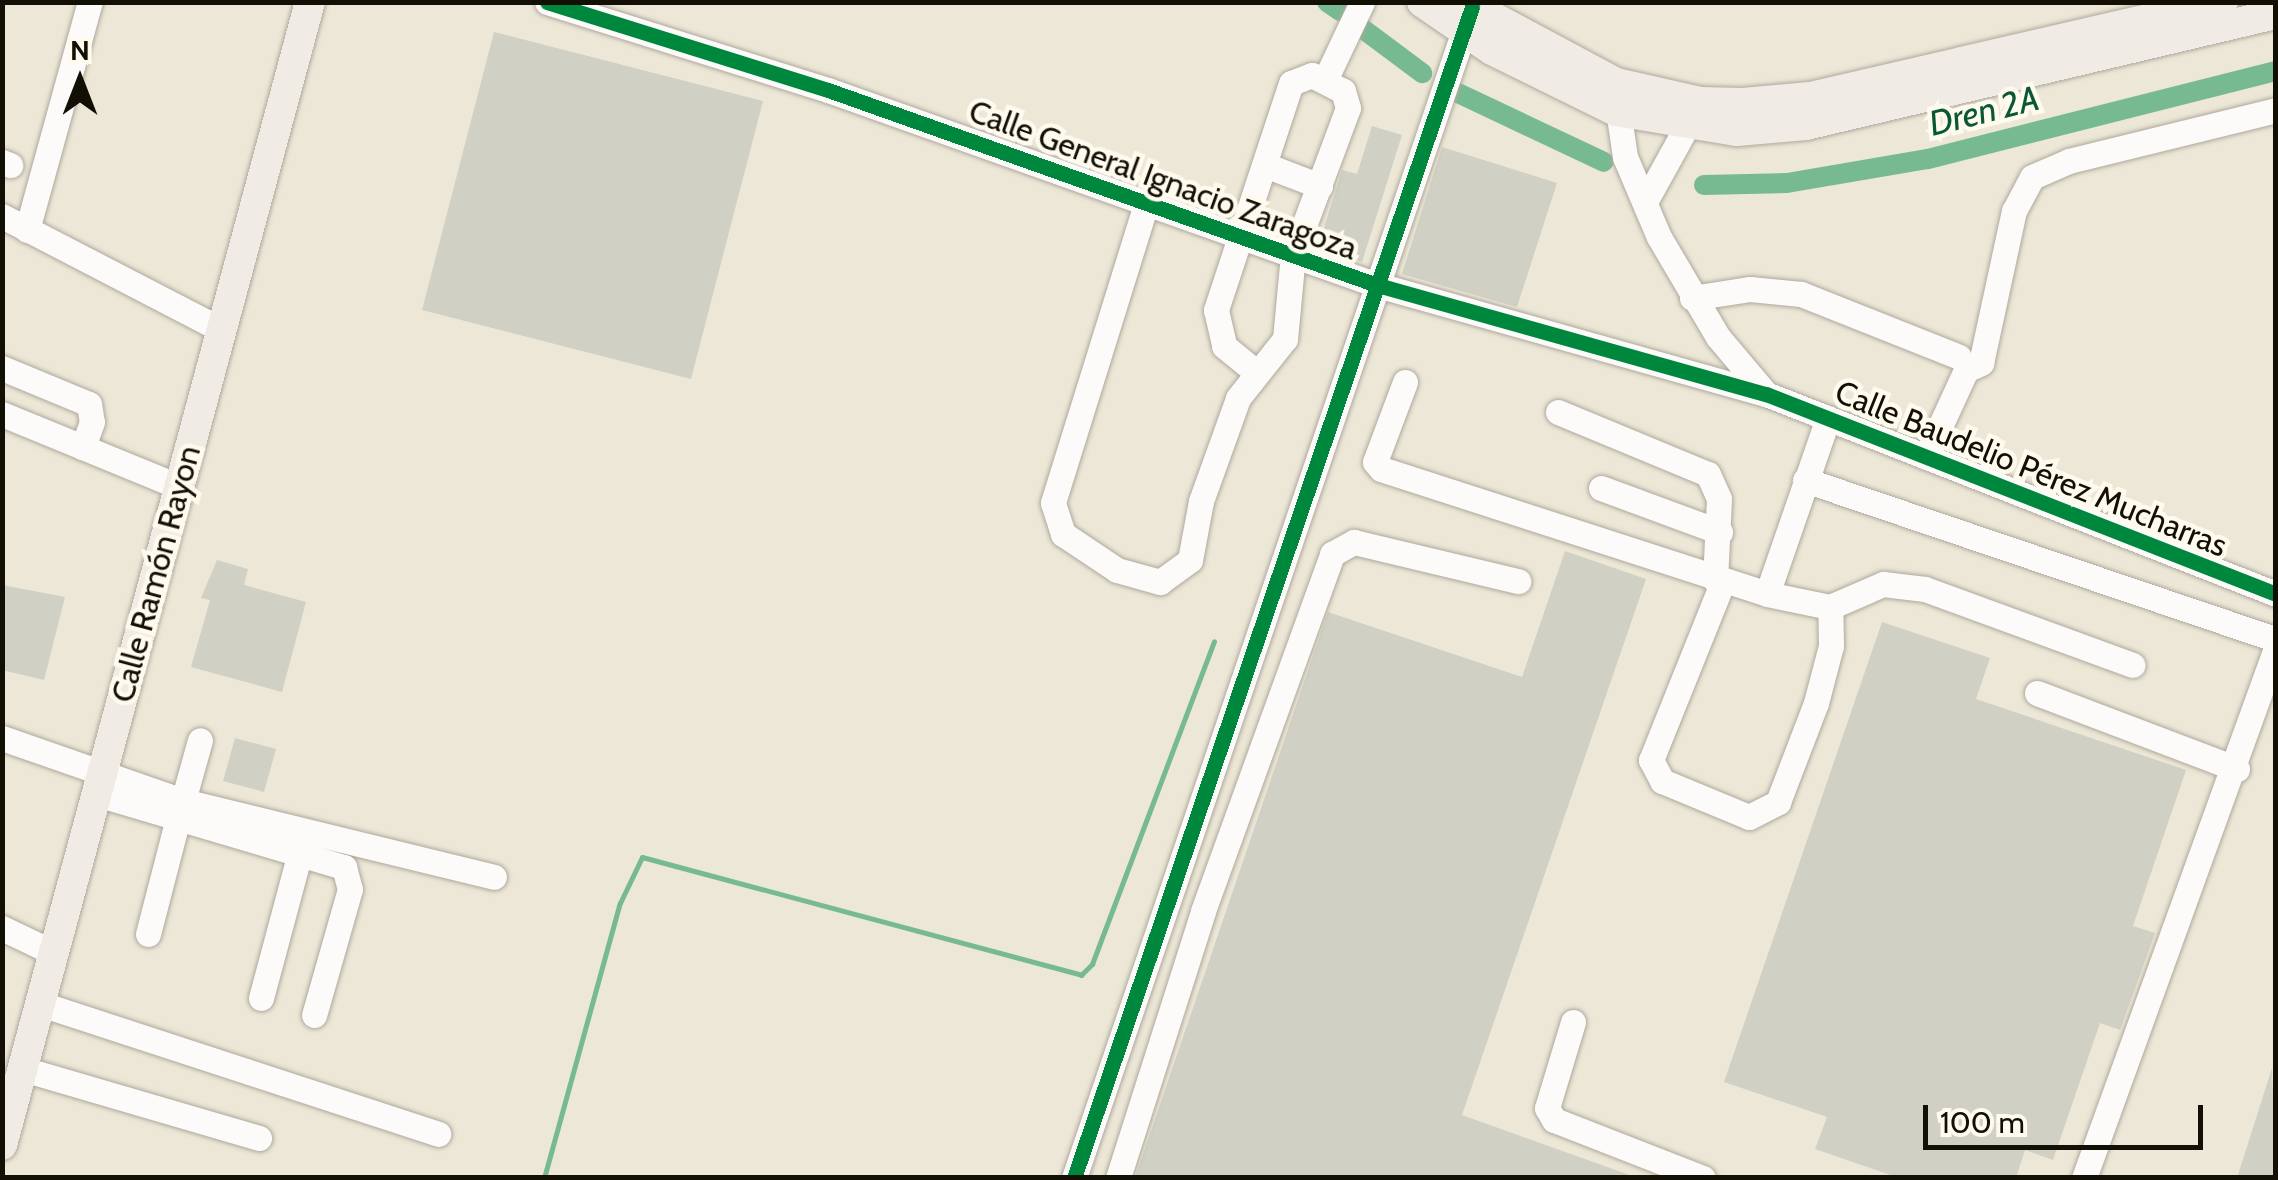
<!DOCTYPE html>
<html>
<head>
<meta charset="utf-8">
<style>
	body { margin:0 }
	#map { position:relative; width:2278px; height:1180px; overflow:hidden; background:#ede7d7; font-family:Cabin,sans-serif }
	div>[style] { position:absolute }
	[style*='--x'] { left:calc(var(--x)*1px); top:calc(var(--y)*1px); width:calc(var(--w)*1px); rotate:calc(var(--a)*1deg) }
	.stream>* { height:5px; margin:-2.5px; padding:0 2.5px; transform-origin:2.5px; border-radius:2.5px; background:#77ba92 }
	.canal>* { height:20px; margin:-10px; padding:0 10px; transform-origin:10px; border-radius:10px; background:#77ba92 }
	.building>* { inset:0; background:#d1d0c4 }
	.roads { filter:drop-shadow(0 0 2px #aea99d) drop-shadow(0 0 2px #aea99d) }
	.minor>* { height:25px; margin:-12.5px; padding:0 12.5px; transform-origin:12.5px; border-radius:12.5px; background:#fcfbf9 }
	.major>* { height:30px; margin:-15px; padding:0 15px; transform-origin:15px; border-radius:15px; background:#f1ebe5 }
	.cycleway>* { height:15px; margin:-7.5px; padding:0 7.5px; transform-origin:7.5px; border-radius:7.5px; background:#00873e }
	span { translate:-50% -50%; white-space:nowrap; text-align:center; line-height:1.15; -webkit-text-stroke:9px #fefaed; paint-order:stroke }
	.street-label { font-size:32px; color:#120f05 }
	.water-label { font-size:35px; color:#0a5736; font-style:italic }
	.frame { position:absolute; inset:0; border:5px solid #120f05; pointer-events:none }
	.north { position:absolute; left:30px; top:30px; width:100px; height:100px; -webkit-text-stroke:8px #fefaed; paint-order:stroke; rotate:0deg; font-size:28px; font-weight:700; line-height:40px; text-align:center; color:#120f05 }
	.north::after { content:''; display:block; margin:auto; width:35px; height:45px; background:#120f05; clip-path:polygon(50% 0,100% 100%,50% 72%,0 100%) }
	.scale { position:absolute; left:1923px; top:1105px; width:280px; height:45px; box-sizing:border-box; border:5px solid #120f05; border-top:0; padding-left:12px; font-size:30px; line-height:35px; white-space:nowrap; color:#120f05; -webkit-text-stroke:8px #fefaed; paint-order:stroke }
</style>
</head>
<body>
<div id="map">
	<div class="stream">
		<i style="--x:544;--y:1178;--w:285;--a:-74.6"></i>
		<i style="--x:620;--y:903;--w:51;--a:-64.4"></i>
		<i style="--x:642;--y:857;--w:455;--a:15"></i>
		<i style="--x:1081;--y:975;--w:16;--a:-45"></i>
		<i style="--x:1092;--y:964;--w:345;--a:-69.3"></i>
	</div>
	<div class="canal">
		<i style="--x:1327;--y:2;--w:16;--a:35"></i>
		<i style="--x:1359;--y:26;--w:79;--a:36.7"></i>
		<i style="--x:1458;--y:93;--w:161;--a:25.3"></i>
		<i style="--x:1704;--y:185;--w:83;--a:-1.4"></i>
		<i style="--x:1787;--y:183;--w:143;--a:-9.7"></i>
		<i style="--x:1928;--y:159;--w:359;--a:-14.2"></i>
	</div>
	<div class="building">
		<i style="clip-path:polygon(494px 32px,763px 101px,691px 379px,422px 310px)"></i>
		<i style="clip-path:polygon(1372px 126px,1402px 135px,1362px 262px,1318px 247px,1342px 170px,1357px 174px)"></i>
		<i style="clip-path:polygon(1442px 147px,1557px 183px,1517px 307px,1402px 274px)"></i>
		<i style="clip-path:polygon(1565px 551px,1646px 579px,1462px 1115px,1638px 1178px,1135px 1178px,1328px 612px,1522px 677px)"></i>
		<i style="clip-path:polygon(217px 560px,248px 569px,244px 585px,306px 602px,282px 692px,191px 667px,210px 600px,201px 598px)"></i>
		<i style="clip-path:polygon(2px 585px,65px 597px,44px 680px,2px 670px)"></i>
		<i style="clip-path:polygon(1882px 622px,1990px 658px,1976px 699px,2186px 770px,2133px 926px,2155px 933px,2120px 1030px,2100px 1023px,2053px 1160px,2025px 1150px,2016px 1178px,1899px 1178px,1815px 1149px,1827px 1117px,1724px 1082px)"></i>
		<i style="clip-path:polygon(235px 738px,276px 749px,264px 792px,223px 781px)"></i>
		<i style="clip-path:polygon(2272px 1068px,2276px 1178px,2237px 1178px)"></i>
	</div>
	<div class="roads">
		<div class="minor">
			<i style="--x:547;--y:2;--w:294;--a:17.4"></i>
			<i style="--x:828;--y:90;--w:579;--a:19.56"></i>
			<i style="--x:1374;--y:284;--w:407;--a:15.7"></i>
			<i style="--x:1766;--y:394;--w:548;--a:21.41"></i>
			<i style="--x:1325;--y:80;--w:86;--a:-64.6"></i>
			<i style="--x:1616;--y:96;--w:62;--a:81.6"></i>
			<i style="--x:1625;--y:157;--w:87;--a:67"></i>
			<i style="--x:1659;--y:237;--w:116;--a:59.5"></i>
			<i style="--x:1718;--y:337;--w:75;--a:49.9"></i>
			<i style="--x:2;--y:162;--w:9;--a:21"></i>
			<i style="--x:1265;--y:165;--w:59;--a:20.9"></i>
			<i style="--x:1645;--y:202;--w:110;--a:-61.1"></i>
			<i style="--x:1146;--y:204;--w:313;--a:107.3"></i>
			<i style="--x:1053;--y:503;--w:33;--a:72"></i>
			<i style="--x:1063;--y:534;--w:65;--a:33.7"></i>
			<i style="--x:1117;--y:570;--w:45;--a:15.6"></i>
			<i style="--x:1160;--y:582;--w:37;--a:-36"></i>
			<i style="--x:1190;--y:560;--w:60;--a:-79.4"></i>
			<i style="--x:1201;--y:501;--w:109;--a:-70.2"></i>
			<i style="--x:1238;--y:398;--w:75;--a:-51.5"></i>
			<i style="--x:1285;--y:339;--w:84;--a:-84.6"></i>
			<i style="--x:1293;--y:255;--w:157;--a:-69.5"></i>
			<i style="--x:1348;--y:108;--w:18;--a:-106"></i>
			<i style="--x:1343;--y:91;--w:35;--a:-153"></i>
			<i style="--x:1312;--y:75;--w:22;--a:159"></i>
			<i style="--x:1291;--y:83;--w:239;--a:108.3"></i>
			<i style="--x:1216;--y:310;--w:37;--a:77"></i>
			<i style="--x:1224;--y:346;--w:38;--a:39"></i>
			<i style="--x:2;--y:216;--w:248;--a:27.4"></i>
			<i style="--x:27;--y:230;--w:237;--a:-74.6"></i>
			<i style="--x:1692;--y:298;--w:59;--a:-8.8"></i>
			<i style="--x:1750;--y:289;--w:51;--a:5.6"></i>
			<i style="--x:1801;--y:294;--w:170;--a:21.7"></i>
			<i style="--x:2;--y:368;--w:94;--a:22.5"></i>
			<i style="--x:89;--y:404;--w:18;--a:81"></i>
			<i style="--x:92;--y:422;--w:27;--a:110"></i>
			<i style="--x:1405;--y:382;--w:85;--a:110.6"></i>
			<i style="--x:1375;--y:462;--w:9;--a:49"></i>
			<i style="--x:1381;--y:469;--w:406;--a:17.9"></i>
			<i style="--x:1558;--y:412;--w:162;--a:22.5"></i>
			<i style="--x:1708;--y:474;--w:27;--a:66"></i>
			<i style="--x:1719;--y:499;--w:81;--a:92.8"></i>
			<i style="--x:2;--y:414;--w:192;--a:22.3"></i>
			<i style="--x:1828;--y:418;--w:186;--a:109.1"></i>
			<i style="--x:1767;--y:594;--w:64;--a:11.7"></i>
			<i style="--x:1830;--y:607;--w:58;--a:-23.5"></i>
			<i style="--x:1883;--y:584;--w:42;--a:6.8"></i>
			<i style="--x:1925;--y:589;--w:221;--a:20.1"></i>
			<i style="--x:1926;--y:457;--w:96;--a:-65.3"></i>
			<i style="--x:1966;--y:370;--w:17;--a:-25"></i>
			<i style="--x:1981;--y:363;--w:156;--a:-77.8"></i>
			<i style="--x:2014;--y:211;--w:38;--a:-62"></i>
			<i style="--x:2032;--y:177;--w:40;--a:-23.4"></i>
			<i style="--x:2069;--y:161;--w:213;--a:-13.8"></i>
			<i style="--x:1805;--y:480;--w:497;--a:18.7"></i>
			<i style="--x:1601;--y:488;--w:127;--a:20.3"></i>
			<i style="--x:1723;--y:581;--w:193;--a:111.9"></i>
			<i style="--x:1651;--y:760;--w:24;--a:62"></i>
			<i style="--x:1662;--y:781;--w:94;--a:22.5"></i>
			<i style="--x:1749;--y:817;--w:33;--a:-27"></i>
			<i style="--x:1778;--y:802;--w:106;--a:-69"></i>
			<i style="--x:1816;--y:703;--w:59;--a:-75.3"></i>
			<i style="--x:1831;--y:646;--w:39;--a:-91"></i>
			<i style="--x:2037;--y:693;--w:214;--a:20.8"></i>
			<i style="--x:2;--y:738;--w:192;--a:19.2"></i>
			<i style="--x:183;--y:801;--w:320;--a:13.7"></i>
			<i style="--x:97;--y:794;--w:258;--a:16.5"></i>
			<i style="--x:344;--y:867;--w:23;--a:75"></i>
			<i style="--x:350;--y:889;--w:131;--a:105.9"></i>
			<i style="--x:183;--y:801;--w:63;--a:-74.4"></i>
			<i style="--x:2;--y:928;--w:58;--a:25.7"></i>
			<i style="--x:148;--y:934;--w:120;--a:-75.5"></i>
			<i style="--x:261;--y:998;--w:151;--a:-75"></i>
			<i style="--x:41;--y:1004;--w:418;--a:18.1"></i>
			<i style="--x:1573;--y:1022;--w:90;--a:106.8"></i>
			<i style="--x:1547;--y:1108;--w:14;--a:60"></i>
			<i style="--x:1554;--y:1120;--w:160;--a:21.3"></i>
			<i style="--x:23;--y:1069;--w:246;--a:16.3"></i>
			<i style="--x:1074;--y:1178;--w:1230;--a:-71.23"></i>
			<i style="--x:1118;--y:1178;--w:280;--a:-72.3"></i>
			<i style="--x:1203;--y:911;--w:380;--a:-70.1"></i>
			<i style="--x:1332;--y:554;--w:25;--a:-29"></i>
			<i style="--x:1354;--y:542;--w:169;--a:13.4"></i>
			<i style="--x:2084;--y:1178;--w:564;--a:-70.09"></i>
		</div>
		<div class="major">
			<i style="--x:1422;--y:2;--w:85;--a:34.4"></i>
			<i style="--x:1492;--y:50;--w:138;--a:26.2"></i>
			<i style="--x:1616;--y:111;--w:123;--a:9.4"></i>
			<i style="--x:1737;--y:131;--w:69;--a:-5"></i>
			<i style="--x:1806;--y:125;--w:483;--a:-13.3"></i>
			<i style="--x:1465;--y:2;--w:171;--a:28.2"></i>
			<i style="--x:1616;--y:83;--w:86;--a:12.7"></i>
			<i style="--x:1700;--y:102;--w:43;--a:1.3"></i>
			<i style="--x:1743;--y:103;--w:67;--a:-5.1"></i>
			<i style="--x:1810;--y:97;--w:424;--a:-13"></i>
			<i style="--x:2;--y:1145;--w:1184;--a:-74.92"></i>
		</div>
	</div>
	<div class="cycleway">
		<i style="--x:547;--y:2;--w:294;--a:17.4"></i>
		<i style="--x:828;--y:90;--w:579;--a:19.56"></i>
		<i style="--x:1374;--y:284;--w:407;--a:15.7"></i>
		<i style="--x:1766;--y:394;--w:548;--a:21.41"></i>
		<i style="--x:1074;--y:1178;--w:1237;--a:-71.23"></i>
	</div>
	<div class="street-label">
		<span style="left:1163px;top:180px;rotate:20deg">Calle General Ignacio Zaragoza</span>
		<span style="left:2031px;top:469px;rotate:22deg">Calle Baudelio Pérez Mucharras</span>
		<span style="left:156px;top:574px;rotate:-75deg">Calle Ramón Rayon</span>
	</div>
	<div class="water-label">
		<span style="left:1984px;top:111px;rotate:-14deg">Dren 2A</span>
	</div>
	<div class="frame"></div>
	<div class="north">N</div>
	<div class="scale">100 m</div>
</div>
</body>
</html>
